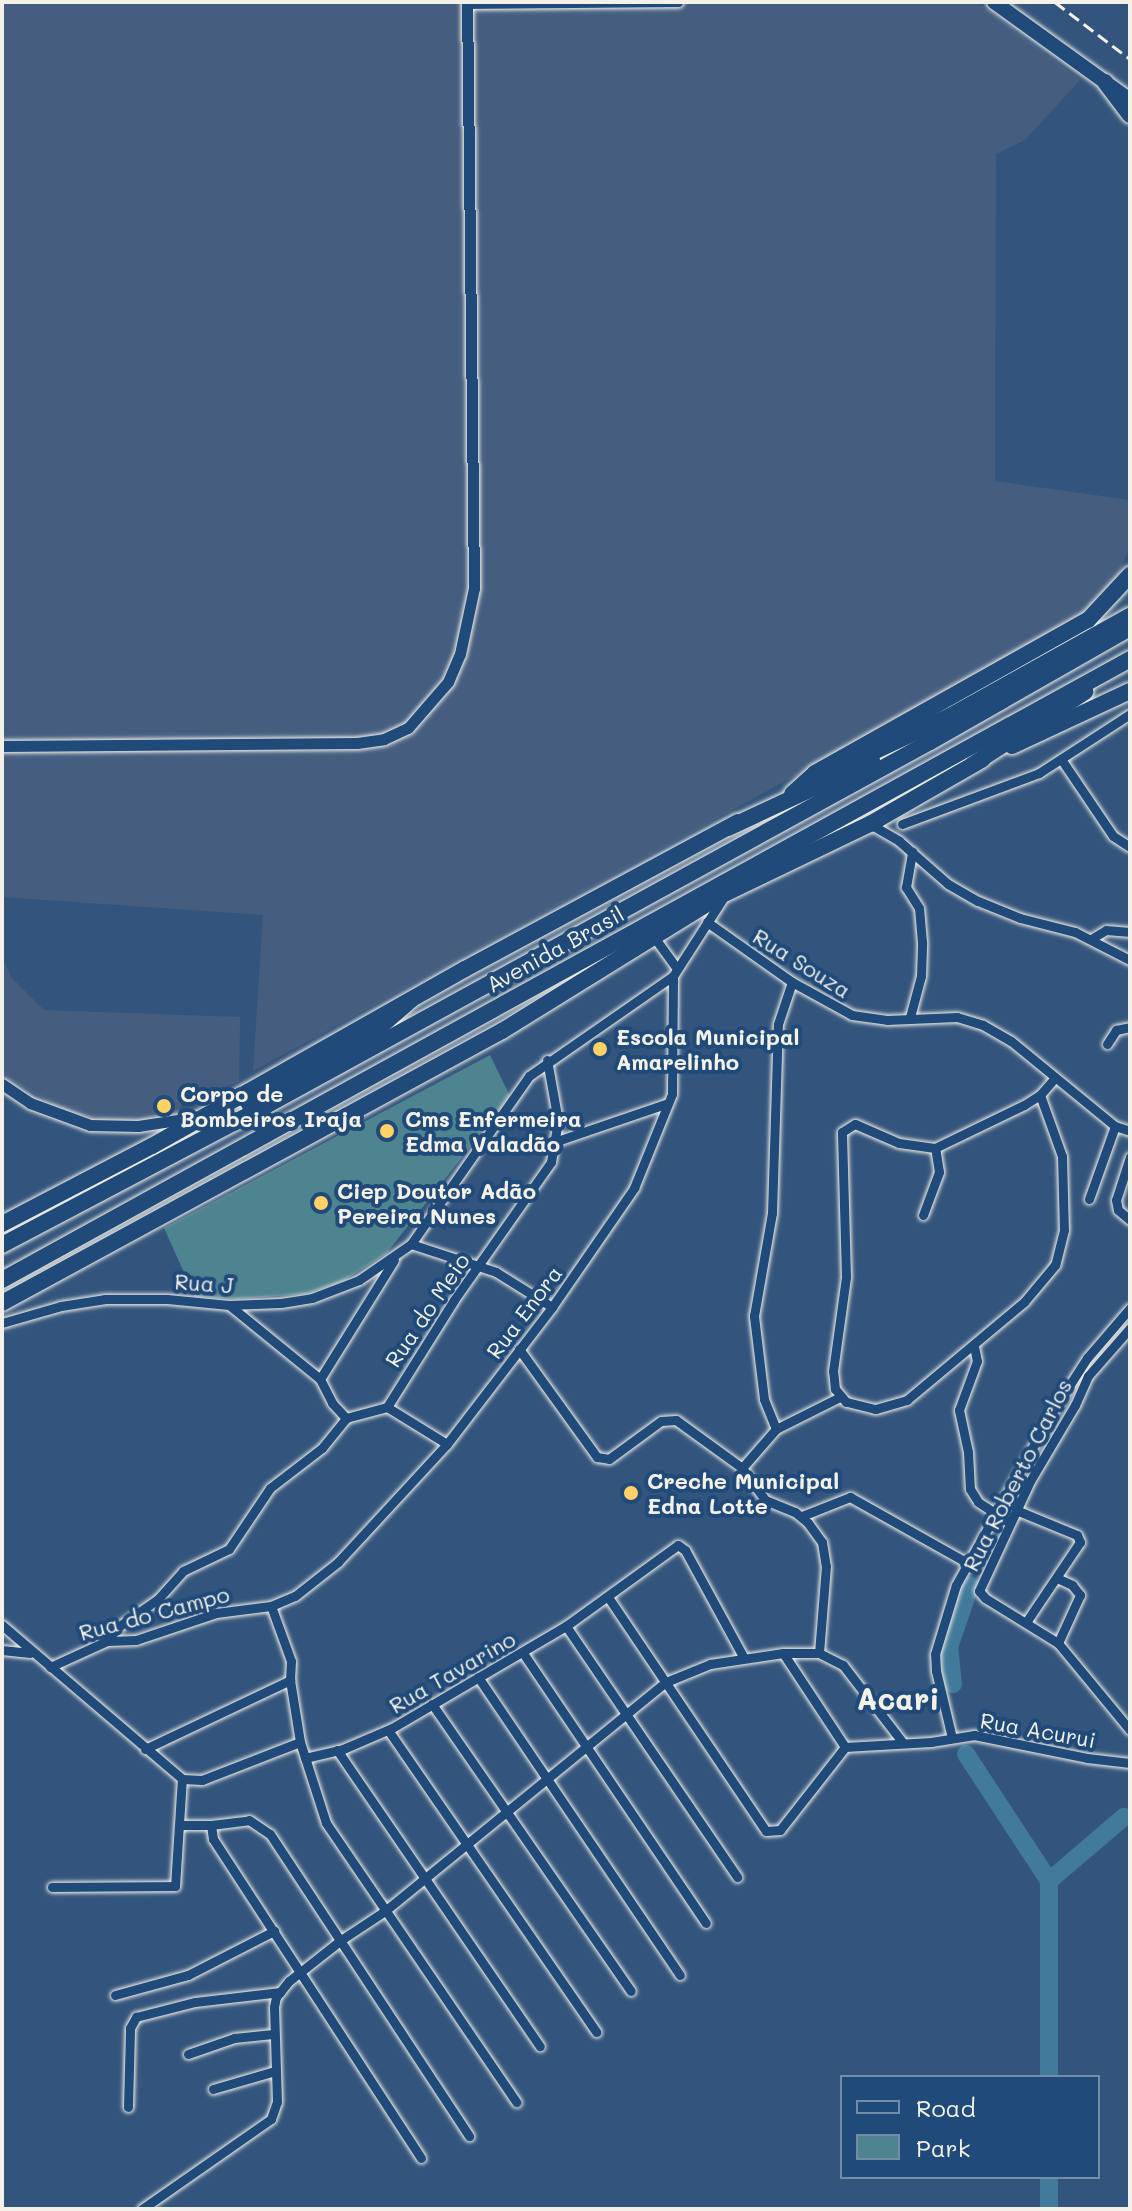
<!DOCTYPE html>
<html>
<head>
<meta charset="utf-8">
<style>
	body { margin:0 }
	#map { position:relative; width:1132px; height:2211px; overflow:hidden; background:#33547c; font-family:Mali,sans-serif }
	div>[style] { position:absolute }
	[style*='--x'] { left:calc(var(--x)*1px); top:calc(var(--y)*1px); width:calc(var(--w)*1px); rotate:calc(var(--a)*1deg) }
	.built>* { inset:0; background:#455e80 }
	.green>* { inset:0; background:#4e8390 }
	.river>* { height:18px; margin:-9px; padding:0 9px; transform-origin:9px; border-radius:9px; background:#427a9c }
	.roads { filter:drop-shadow(0 0 2px #f4f1e8) drop-shadow(0 0 2px #f4f1e8) }
	.minor>* { height:9px; margin:-4.5px; padding:0 4.5px; transform-origin:4.5px; border-radius:4.5px; background:#1f4a7a }
	.tertiary>* { height:11px; margin:-5.5px; padding:0 5.5px; transform-origin:5.5px; border-radius:5.5px; background:#1f4a7a }
	.primary>* { height:14px; margin:-7px; padding:0 7px; transform-origin:7px; border-radius:7px; background:#1f4a7a }
	.trunk>* { height:16px; margin:-8px; padding:0 8px; transform-origin:8px; border-radius:8px; background:#1f4a7a }
	.motorway>* { height:16px; margin:-8px; padding:0 8px; transform-origin:8px; border-radius:8px; background:#1f4a7a }
	.rail>* { height:3px; margin-top:-1.5px; transform-origin:0; background:repeating-linear-gradient(90deg,#f4f1e8 0 12px,transparent 0 18px) }
	.dots>* { width:22px; height:22px; translate:-50% -50%; box-sizing:border-box; border:4px solid #1f4a7a; border-radius:50% }
	span { translate:-50% -50%; white-space:nowrap; text-align:center; line-height:1.15; -webkit-text-stroke:8px #1f4a7a; paint-order:stroke }
	.street-label { font-size:22px; color:#f4f1e8 }
	.poi-label { font-size:22px; color:#f4f1e8; font-weight:700 }
	.left { translate:0 -50%; text-align:left }
	.district-label { font-size:30px; color:#f4f1e8; font-weight:700 }
	.frame { position:absolute; inset:0; border:4px solid #f4f1e8; pointer-events:none }
	.legend { position:absolute; left:840px; top:2075px; width:260px; height:104px; box-sizing:border-box; background:#1f4a7a; border:2px solid #748da6; margin:0; padding:10px 14px; list-style:none; font-size:24px; color:#f4f1e8 }
	.legend li { display:flex; align-items:center; gap:16px; height:40px }
	.legend b { width:40px; border:2px solid #748da6 }
</style>
</head>
<body>
<div id="map">
	<div class="built">
		<i style="clip-path:polygon(2px 2px,977px 2px,1080px 80px,1025px 140px,996px 154px,995px 481px,1130px 500px,1130px 547px,1112px 589px,1072px 625px,253px 1071px,263px 915px,2px 897px)"></i>
		<i style="clip-path:polygon(2px 956px,11px 977px,44px 1010px,240px 1017px,239px 1082px,182px 1102px,177px 1117px,113px 1123px,62px 1109px,2px 1075px)"></i>
	</div>
	<div class="green">
		<i style="clip-path:polygon(490px 1055px,510px 1096px,386px 1254px,343px 1281px,305px 1294px,238px 1299px,195px 1297px,164px 1228px)"></i>
	</div>
	<div class="river">
		<i style="--x:953;--y:1684;--w:37;--a:-96"></i>
		<i style="--x:949;--y:1647;--w:65;--a:-71"></i>
		<i style="--x:966;--y:1754;--w:152;--a:56.8"></i>
		<i style="--x:1049;--y:1881;--w:196;--a:90"></i>
		<i style="--x:1049;--y:1881;--w:99;--a:-40.5"></i>
		<i style="--x:1049;--y:2209;--w:32;--a:-90"></i>
	</div>
	<div class="roads">
		<div class="minor">
			<i style="--x:467;--y:4;--w:211;--a:-0.5"></i>
			<i style="--x:1061;--y:759;--w:93;--a:56"></i>
			<i style="--x:1113;--y:836;--w:20;--a:33"></i>
			<i style="--x:870;--y:824;--w:34;--a:30"></i>
			<i style="--x:899;--y:841;--w:65;--a:41.3"></i>
			<i style="--x:948;--y:884;--w:34;--a:30"></i>
			<i style="--x:978;--y:901;--w:45;--a:22"></i>
			<i style="--x:1020;--y:918;--w:57;--a:14.3"></i>
			<i style="--x:1075;--y:932;--w:62;--a:27"></i>
			<i style="--x:902;--y:824;--w:146;--a:-20.4"></i>
			<i style="--x:1039;--y:773;--w:108;--a:-33"></i>
			<i style="--x:707;--y:922;--w:104;--a:35.2"></i>
			<i style="--x:792;--y:982;--w:68;--a:28.8"></i>
			<i style="--x:852;--y:1015;--w:35;--a:8"></i>
			<i style="--x:887;--y:1020;--w:70;--a:-2.5"></i>
			<i style="--x:957;--y:1017;--w:27;--a:17"></i>
			<i style="--x:983;--y:1025;--w:32;--a:30"></i>
			<i style="--x:1011;--y:1041;--w:134;--a:39.3"></i>
			<i style="--x:1115;--y:1126;--w:16;--a:18"></i>
			<i style="--x:654;--y:937;--w:37;--a:54"></i>
			<i style="--x:1091;--y:939;--w:17;--a:-31"></i>
			<i style="--x:1106;--y:930;--w:24;--a:5"></i>
			<i style="--x:910;--y:1017;--w:42;--a:-75"></i>
			<i style="--x:921;--y:976;--w:34;--a:-88"></i>
			<i style="--x:922;--y:942;--w:34;--a:-95"></i>
			<i style="--x:919;--y:908;--w:25;--a:-122"></i>
			<i style="--x:906;--y:887;--w:36;--a:-80"></i>
			<i style="--x:1107;--y:1044;--w:17;--a:-57"></i>
			<i style="--x:1116;--y:1030;--w:14;--a:-12"></i>
			<i style="--x:1040;--y:1095;--w:65;--a:70.2"></i>
			<i style="--x:1062;--y:1156;--w:74;--a:88.5"></i>
			<i style="--x:1064;--y:1230;--w:36;--a:104"></i>
			<i style="--x:1055;--y:1265;--w:48;--a:130"></i>
			<i style="--x:1024;--y:1302;--w:153;--a:140.1"></i>
			<i style="--x:907;--y:1400;--w:33;--a:164"></i>
			<i style="--x:875;--y:1409;--w:30;--a:-166"></i>
			<i style="--x:846;--y:1402;--w:17;--a:-130"></i>
			<i style="--x:835;--y:1389;--w:18;--a:-96"></i>
			<i style="--x:833;--y:1371;--w:95;--a:-82.1"></i>
			<i style="--x:846;--y:1277;--w:145;--a:-91.6"></i>
			<i style="--x:842;--y:1132;--w:15;--a:-32"></i>
			<i style="--x:855;--y:1124;--w:48;--a:23.4"></i>
			<i style="--x:899;--y:1143;--w:36;--a:8"></i>
			<i style="--x:935;--y:1148;--w:99;--a:-25.8"></i>
			<i style="--x:1024;--y:1105;--w:19;--a:-32"></i>
			<i style="--x:1040;--y:1095;--w:23;--a:-49"></i>
			<i style="--x:557;--y:1141;--w:117;--a:-18.9"></i>
			<i style="--x:1130;--y:1157;--w:45;--a:108"></i>
			<i style="--x:1116;--y:1200;--w:10;--a:79"></i>
			<i style="--x:1118;--y:1210;--w:16;--a:40"></i>
			<i style="--x:1089;--y:1199;--w:77;--a:-70.4"></i>
			<i style="--x:923;--y:1215;--w:46;--a:-69.6"></i>
			<i style="--x:939;--y:1172;--w:24;--a:-99"></i>
			<i style="--x:411;--y:1244;--w:89;--a:18.2"></i>
			<i style="--x:496;--y:1272;--w:66;--a:32"></i>
			<i style="--x:229;--y:1305;--w:117;--a:39.1"></i>
			<i style="--x:320;--y:1379;--w:27;--a:63"></i>
			<i style="--x:332;--y:1403;--w:21;--a:47"></i>
			<i style="--x:346;--y:1418;--w:42;--a:-15"></i>
			<i style="--x:387;--y:1407;--w:70;--a:31.7"></i>
			<i style="--x:2;--y:1323;--w:61;--a:-16.1"></i>
			<i style="--x:61;--y:1306;--w:45;--a:-9"></i>
			<i style="--x:105;--y:1299;--w:62;--a:0"></i>
			<i style="--x:167;--y:1299;--w:62;--a:5.5"></i>
			<i style="--x:229;--y:1305;--w:52;--a:-2.2"></i>
			<i style="--x:281;--y:1303;--w:31;--a:-9"></i>
			<i style="--x:312;--y:1298;--w:50;--a:-21"></i>
			<i style="--x:359;--y:1280;--w:63;--a:-34.7"></i>
			<i style="--x:411;--y:1244;--w:205;--a:-54.9"></i>
			<i style="--x:529;--y:1076;--w:175;--a:-34.8"></i>
			<i style="--x:1130;--y:1328;--w:64;--a:131.2"></i>
			<i style="--x:1088;--y:1376;--w:32;--a:114"></i>
			<i style="--x:1075;--y:1405;--w:88;--a:120.6"></i>
			<i style="--x:1030;--y:1481;--w:121;--a:114.9"></i>
			<i style="--x:979;--y:1591;--w:9;--a:49"></i>
			<i style="--x:985;--y:1598;--w:86;--a:31.7"></i>
			<i style="--x:1058;--y:1643;--w:113;--a:50.4"></i>
			<i style="--x:974;--y:1346;--w:15;--a:79"></i>
			<i style="--x:977;--y:1361;--w:52;--a:110.2"></i>
			<i style="--x:959;--y:1410;--w:43;--a:77.9"></i>
			<i style="--x:968;--y:1452;--w:37;--a:87"></i>
			<i style="--x:970;--y:1489;--w:15;--a:58"></i>
			<i style="--x:978;--y:1502;--w:38;--a:33"></i>
			<i style="--x:519;--y:1349;--w:133;--a:54.2"></i>
			<i style="--x:597;--y:1457;--w:12;--a:9"></i>
			<i style="--x:609;--y:1459;--w:64;--a:-36.2"></i>
			<i style="--x:661;--y:1421;--w:15;--a:-4"></i>
			<i style="--x:676;--y:1420;--w:82;--a:36"></i>
			<i style="--x:742;--y:1468;--w:39;--a:54"></i>
			<i style="--x:765;--y:1500;--w:32;--a:22"></i>
			<i style="--x:795;--y:1512;--w:17;--a:40"></i>
			<i style="--x:808;--y:1523;--w:24;--a:54"></i>
			<i style="--x:822;--y:1542;--w:24;--a:81"></i>
			<i style="--x:826;--y:1566;--w:87;--a:94.6"></i>
			<i style="--x:320;--y:1379;--w:140;--a:-58.1"></i>
			<i style="--x:387;--y:1407;--w:126;--a:-57.9"></i>
			<i style="--x:454;--y:1300;--w:169;--a:-54.9"></i>
			<i style="--x:551;--y:1162;--w:42;--a:-80.3"></i>
			<i style="--x:558;--y:1121;--w:62;--a:-100.2"></i>
			<i style="--x:776;--y:1429;--w:32;--a:-112"></i>
			<i style="--x:764;--y:1399;--w:84;--a:-96.9"></i>
			<i style="--x:754;--y:1316;--w:105;--a:-80.1"></i>
			<i style="--x:772;--y:1213;--w:189;--a:-88.2"></i>
			<i style="--x:778;--y:1024;--w:44;--a:-71.6"></i>
			<i style="--x:742;--y:1468;--w:52;--a:-48.9"></i>
			<i style="--x:776;--y:1429;--w:72;--a:-26.6"></i>
			<i style="--x:1016;--y:1510;--w:66;--a:22.3"></i>
			<i style="--x:1077;--y:1535;--w:8;--a:67"></i>
			<i style="--x:1080;--y:1542;--w:95;--a:123.9"></i>
			<i style="--x:802;--y:1516;--w:52;--a:-21.6"></i>
			<i style="--x:850;--y:1497;--w:133;--a:29.3"></i>
			<i style="--x:1057;--y:1578;--w:17;--a:25"></i>
			<i style="--x:1072;--y:1585;--w:13;--a:51"></i>
			<i style="--x:1080;--y:1595;--w:53;--a:114.6"></i>
			<i style="--x:608;--y:1597;--w:282;--a:56"></i>
			<i style="--x:766;--y:1831;--w:14;--a:-4"></i>
			<i style="--x:780;--y:1830;--w:105;--a:-51.9"></i>
			<i style="--x:271;--y:1606;--w:59;--a:70"></i>
			<i style="--x:291;--y:1661;--w:19;--a:93"></i>
			<i style="--x:290;--y:1680;--w:63;--a:80.8"></i>
			<i style="--x:300;--y:1742;--w:85;--a:72.2"></i>
			<i style="--x:326;--y:1823;--w:338;--a:55.7"></i>
			<i style="--x:2;--y:1625;--w:237;--a:40.5"></i>
			<i style="--x:182;--y:1779;--w:20;--a:3"></i>
			<i style="--x:202;--y:1780;--w:105;--a:-21.2"></i>
			<i style="--x:566;--y:1626;--w:304;--a:55.7"></i>
			<i style="--x:107;--y:1641;--w:18;--a:-52"></i>
			<i style="--x:118;--y:1627;--w:49;--a:-35"></i>
			<i style="--x:158;--y:1599;--w:38;--a:-48"></i>
			<i style="--x:183;--y:1571;--w:51;--a:-25.6"></i>
			<i style="--x:229;--y:1549;--w:73;--a:-56.1"></i>
			<i style="--x:270;--y:1488;--w:66;--a:-37.6"></i>
			<i style="--x:322;--y:1448;--w:38;--a:-51"></i>
			<i style="--x:2;--y:1650;--w:28;--a:6"></i>
			<i style="--x:523;--y:1653;--w:326;--a:55.9"></i>
			<i style="--x:783;--y:1653;--w:113;--a:56.6"></i>
			<i style="--x:50;--y:1667;--w:63;--a:-24.5"></i>
			<i style="--x:107;--y:1641;--w:29;--a:-2"></i>
			<i style="--x:136;--y:1640;--w:84;--a:-18.6"></i>
			<i style="--x:216;--y:1613;--w:55;--a:-7.3"></i>
			<i style="--x:271;--y:1606;--w:26;--a:-23"></i>
			<i style="--x:295;--y:1596;--w:55;--a:-38.3"></i>
			<i style="--x:338;--y:1562;--w:161;--a:-47.3"></i>
			<i style="--x:447;--y:1444;--w:173;--a:-52.5"></i>
			<i style="--x:552;--y:1307;--w:145;--a:-55.4"></i>
			<i style="--x:634;--y:1188;--w:101;--a:-68"></i>
			<i style="--x:672;--y:1094;--w:118;--a:-89.5"></i>
			<i style="--x:673;--y:976;--w:93;--a:-57.3"></i>
			<i style="--x:478;--y:1677;--w:360;--a:55.9"></i>
			<i style="--x:432;--y:1704;--w:349;--a:55.3"></i>
			<i style="--x:388;--y:1730;--w:367;--a:55.4"></i>
			<i style="--x:952;--y:1738;--w:69;--a:-103.4"></i>
			<i style="--x:936;--y:1671;--w:17;--a:-93"></i>
			<i style="--x:935;--y:1654;--w:72;--a:-73.1"></i>
			<i style="--x:956;--y:1585;--w:196;--a:-60.9"></i>
			<i style="--x:1051;--y:1414;--w:67;--a:-57.3"></i>
			<i style="--x:1087;--y:1358;--w:66;--a:-49.3"></i>
			<i style="--x:845;--y:1747;--w:86;--a:-3.3"></i>
			<i style="--x:931;--y:1742;--w:44;--a:-9.2"></i>
			<i style="--x:974;--y:1735;--w:115;--a:11.5"></i>
			<i style="--x:1087;--y:1758;--w:43;--a:6.6"></i>
			<i style="--x:145;--y:1749;--w:161;--a:-25.4"></i>
			<i style="--x:337;--y:1750;--w:359;--a:55.6"></i>
			<i style="--x:305;--y:1758;--w:39;--a:-13"></i>
			<i style="--x:343;--y:1749;--w:53;--a:-23.2"></i>
			<i style="--x:392;--y:1728;--w:202;--a:-30.4"></i>
			<i style="--x:566;--y:1626;--w:138;--a:-35.9"></i>
			<i style="--x:678;--y:1545;--w:9;--a:36"></i>
			<i style="--x:685;--y:1550;--w:123;--a:61.4"></i>
			<i style="--x:180;--y:1825;--w:31;--a:0"></i>
			<i style="--x:52;--y:1887;--w:123;--a:-0.5"></i>
			<i style="--x:175;--y:1886;--w:107;--a:-86.3"></i>
			<i style="--x:115;--y:1995;--w:76;--a:-15.3"></i>
			<i style="--x:188;--y:1975;--w:97;--a:-27.1"></i>
			<i style="--x:188;--y:2054;--w:49;--a:-19.2"></i>
			<i style="--x:234;--y:2038;--w:39;--a:-6"></i>
			<i style="--x:213;--y:2089;--w:65;--a:-16.2"></i>
			<i style="--x:128;--y:2107;--w:79;--a:-88.5"></i>
			<i style="--x:130;--y:2028;--w:13;--a:-61"></i>
			<i style="--x:136;--y:2017;--w:61;--a:-14.3"></i>
			<i style="--x:195;--y:2002;--w:86;--a:-6.7"></i>
			<i style="--x:421;--y:2158;--w:381;--a:-123.1"></i>
			<i style="--x:213;--y:1839;--w:14;--a:-98"></i>
			<i style="--x:211;--y:1825;--w:38;--a:-7"></i>
			<i style="--x:249;--y:1820;--w:25;--a:34"></i>
			<i style="--x:270;--y:1834;--w:362;--a:56.6"></i>
			<i style="--x:142;--y:2209;--w:157;--a:-34.9"></i>
			<i style="--x:271;--y:2119;--w:18;--a:-71"></i>
			<i style="--x:277;--y:2102;--w:95;--a:-91.8"></i>
			<i style="--x:274;--y:2007;--w:10;--a:-79"></i>
			<i style="--x:276;--y:1997;--w:21;--a:-51"></i>
			<i style="--x:289;--y:1981;--w:66;--a:-38.3"></i>
			<i style="--x:341;--y:1940;--w:53;--a:-33.4"></i>
			<i style="--x:385;--y:1911;--w:362;--a:-39.2"></i>
			<i style="--x:666;--y:1682;--w:48;--a:-22.2"></i>
			<i style="--x:710;--y:1664;--w:74;--a:-8.6"></i>
			<i style="--x:783;--y:1653;--w:36;--a:0"></i>
			<i style="--x:819;--y:1653;--w:27;--a:27"></i>
			<i style="--x:843;--y:1665;--w:98;--a:52.4"></i>
		</div>
		<div class="tertiary">
			<i style="--x:2;--y:746;--w:355;--a:-0.5"></i>
			<i style="--x:357;--y:743;--w:27;--a:-8"></i>
			<i style="--x:384;--y:739;--w:26;--a:-25"></i>
			<i style="--x:408;--y:728;--w:61;--a:-49"></i>
			<i style="--x:448;--y:682;--w:30;--a:-67"></i>
			<i style="--x:460;--y:654;--w:67;--a:-78"></i>
			<i style="--x:474;--y:588;--w:586;--a:-90.68"></i>
			<i style="--x:2;--y:1084;--w:34;--a:34"></i>
			<i style="--x:30;--y:1103;--w:64;--a:20.1"></i>
			<i style="--x:90;--y:1125;--w:48;--a:1.2"></i>
			<i style="--x:138;--y:1126;--w:60;--a:-8.7"></i>
		</div>
		<div class="primary">
			<i style="--x:994;--y:2;--w:168;--a:35.8"></i>
		</div>
		<div class="trunk">
			<i style="--x:1105;--y:82;--w:41;--a:52.9"></i>
			<i style="--x:1012;--y:746;--w:130;--a:-25"></i>
			<i style="--x:850;--y:763;--w:110;--a:-25.2"></i>
			<i style="--x:950;--y:716;--w:206;--a:-29.1"></i>
			<i style="--x:792;--y:794;--w:31;--a:-42"></i>
			<i style="--x:815;--y:773;--w:313;--a:-29.3"></i>
			<i style="--x:1088;--y:620;--w:62;--a:-47"></i>
			<i style="--x:2;--y:1224;--w:169;--a:-27.5"></i>
			<i style="--x:152;--y:1146;--w:360;--a:-29.5"></i>
			<i style="--x:465;--y:969;--w:310;--a:-28.3"></i>
			<i style="--x:2;--y:1303;--w:569;--a:-28.55"></i>
			<i style="--x:502;--y:1031;--w:254;--a:-31.8"></i>
			<i style="--x:718;--y:897;--w:169;--a:-25.7"></i>
			<i style="--x:870;--y:824;--w:130;--a:-29.9"></i>
		</div>
		<div class="motorway">
			<i style="--x:972;--y:765;--w:135;--a:-32.9"></i>
			<i style="--x:728;--y:828;--w:159;--a:-25"></i>
			<i style="--x:249;--y:1104;--w:143;--a:-29.8"></i>
			<i style="--x:373;--y:1033;--w:50;--a:-41"></i>
			<i style="--x:2;--y:1245;--w:294;--a:-27.8"></i>
			<i style="--x:262;--y:1108;--w:762;--a:-28.72"></i>
			<i style="--x:930;--y:742;--w:230;--a:-29.7"></i>
			<i style="--x:2;--y:1280;--w:1288;--a:-28.83"></i>
		</div>
	</div>
	<div class="rail">
		<i style="--x:1055;--y:2;--w:94;--a:37.2"></i>
	</div>
	<div class="dots">
		<i style="left:600px;top:1049px;background:#ffd166"></i>
		<i style="left:164px;top:1106px;background:#ffd166"></i>
		<i style="left:387px;top:1131px;background:#ffd166"></i>
		<i style="left:321px;top:1203px;background:#ffd166"></i>
		<i style="left:631px;top:1493px;background:#ffd166"></i>
	</div>
	<div class="street-label">
		<span style="left:555px;top:949px;rotate:-29deg">Avenida Brasil</span>
		<span style="left:802px;top:963px;rotate:32deg">Rua Souza</span>
		<span style="left:204px;top:1283px;rotate:4deg">Rua J</span>
		<span style="left:427px;top:1310px;rotate:-56deg">Rua do Meio</span>
		<span style="left:524px;top:1312px;rotate:-53deg">Rua Enora</span>
		<span style="left:1017px;top:1475px;rotate:-63deg">Rua Roberto Carlos</span>
		<span style="left:154px;top:1613px;rotate:-15deg">Rua do Campo</span>
		<span style="left:452px;top:1672px;rotate:-30deg">Rua Tavarino</span>
		<span style="left:1038px;top:1730px;rotate:10deg">Rua Acurui</span>
	</div>
	<div class="poi-label">
		<span class="left" style="left:616px;top:1049px">Escola Municipal<br>Amarelinho</span>
		<span class="left" style="left:180px;top:1106px">Corpo de<br>Bombeiros Iraja</span>
		<span class="left" style="left:405px;top:1131px">Cms Enfermeira<br>Edma Valadão</span>
		<span class="left" style="left:337px;top:1203px">Ciep Doutor Adão<br>Pereira Nunes</span>
		<span class="left" style="left:647px;top:1493px">Creche Municipal<br>Edna Lotte</span>
	</div>
	<div class="district-label">
		<span style="left:898px;top:1698px">Acari</span>
	</div>
	<div class="frame"></div>
	<ul class="legend">
	<li><b style="height:10px;background:#1f4a7a"></b>Road</li>
	<li><b style="height:22px;background:#4e8390"></b>Park</li>
	</ul>
</div>
</body>
</html>
